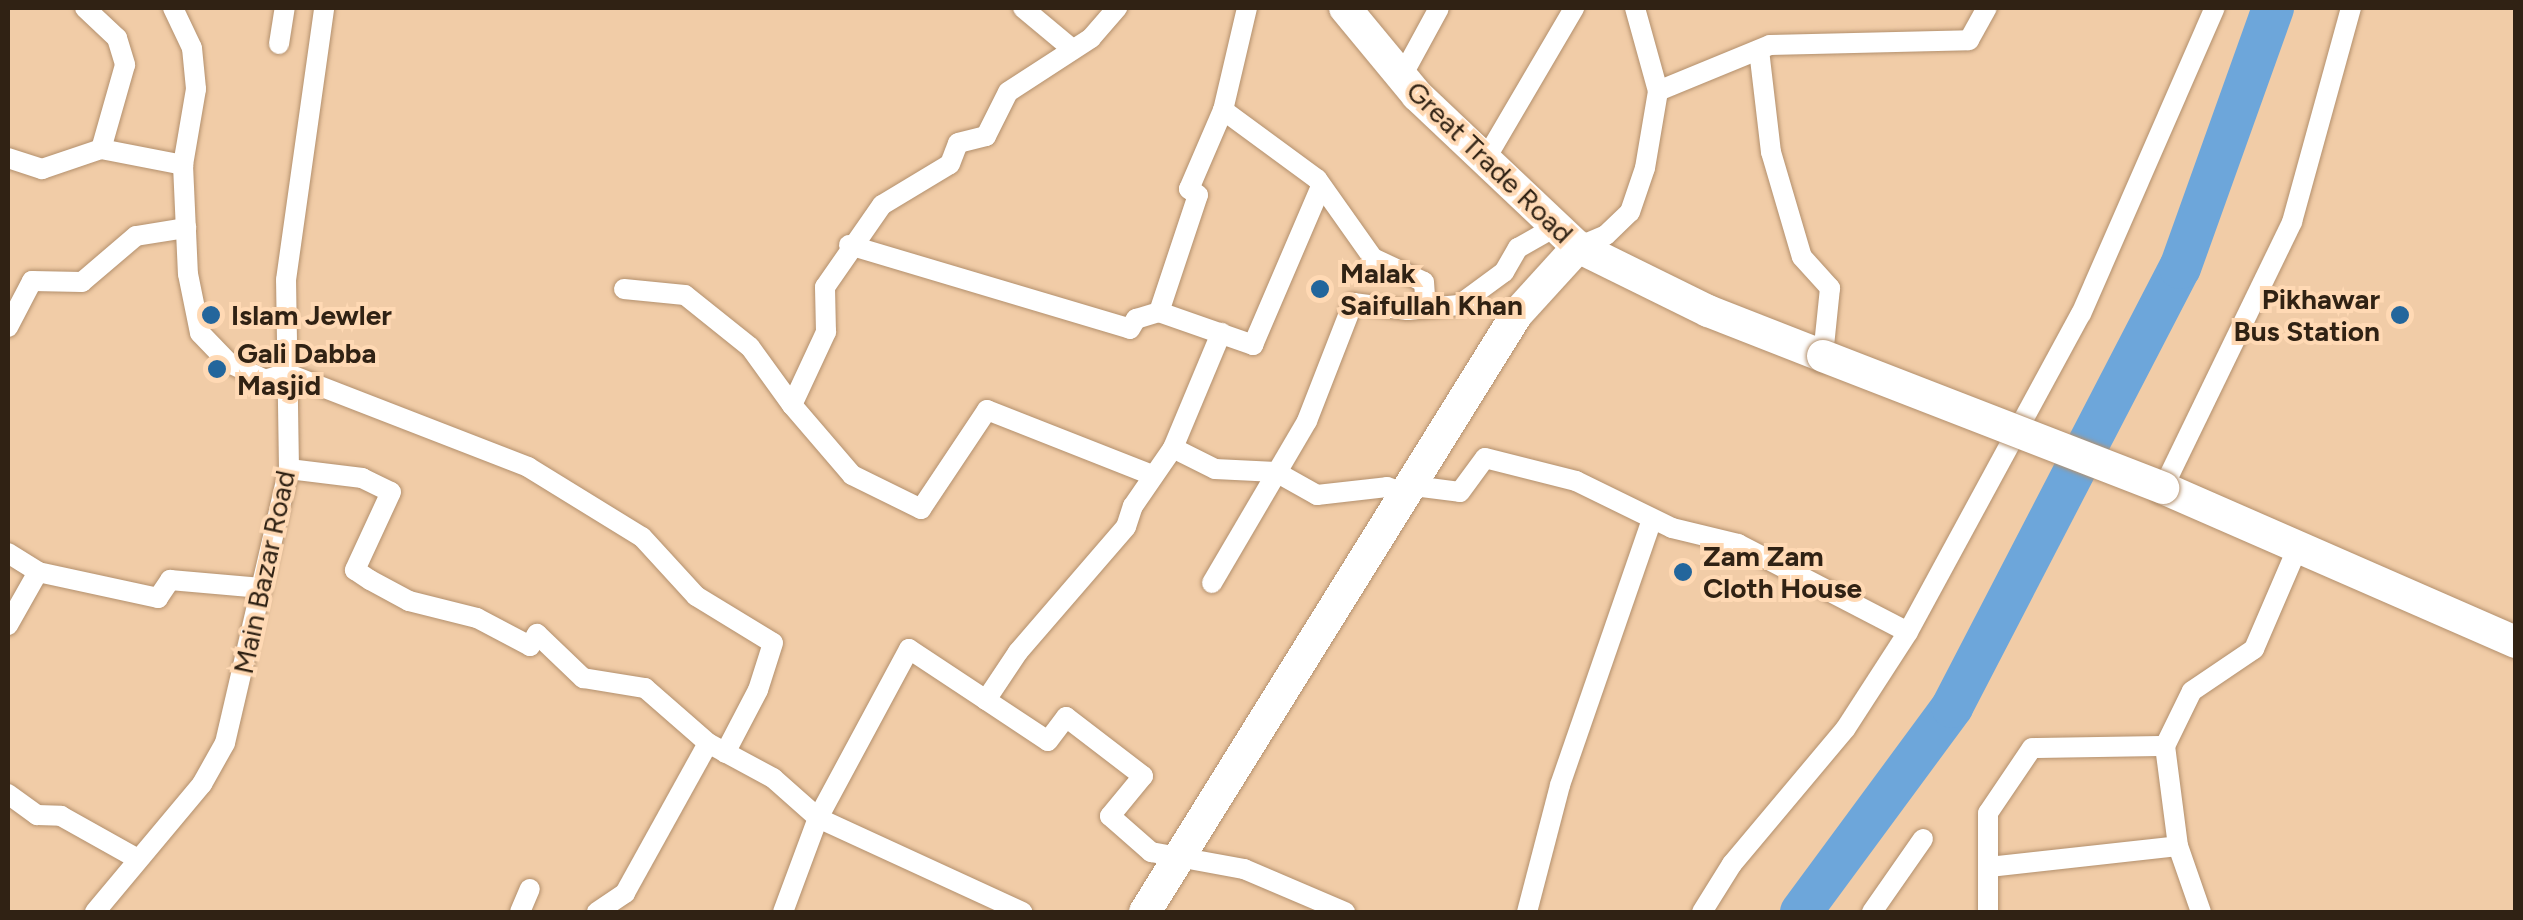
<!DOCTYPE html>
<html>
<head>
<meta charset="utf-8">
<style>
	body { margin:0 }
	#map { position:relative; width:2523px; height:920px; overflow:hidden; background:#f1cca7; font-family:Figtree,sans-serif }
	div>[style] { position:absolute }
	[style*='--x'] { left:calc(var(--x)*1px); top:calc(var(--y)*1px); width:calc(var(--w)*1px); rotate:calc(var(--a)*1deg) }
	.river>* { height:42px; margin:-21px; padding:0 21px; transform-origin:21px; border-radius:21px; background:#6da6da }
	.roads { filter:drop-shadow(0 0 2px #b3906d) drop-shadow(0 0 2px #b3906d) }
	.street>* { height:20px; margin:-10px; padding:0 10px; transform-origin:10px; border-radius:10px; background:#fff }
	.primary>* { height:32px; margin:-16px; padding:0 16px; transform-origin:16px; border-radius:16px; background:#fff }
	.bridges { filter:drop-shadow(0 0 2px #b3906d) drop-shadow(0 0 2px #b3906d) }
	.primary-bridge>* { height:32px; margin:-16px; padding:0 16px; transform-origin:16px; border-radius:16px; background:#fff }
	.dots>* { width:28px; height:28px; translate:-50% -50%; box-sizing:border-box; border:5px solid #ffd9b4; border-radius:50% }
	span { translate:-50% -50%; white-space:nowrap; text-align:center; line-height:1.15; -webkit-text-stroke:8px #ffd9b4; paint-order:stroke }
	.street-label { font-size:28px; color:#302214 }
	.poi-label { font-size:28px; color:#302214; font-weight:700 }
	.left { translate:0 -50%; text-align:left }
	.right { translate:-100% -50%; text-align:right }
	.frame { position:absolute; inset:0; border:10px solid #302214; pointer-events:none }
</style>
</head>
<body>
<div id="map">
	<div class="river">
		<i style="--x:1801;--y:912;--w:255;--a:-53.6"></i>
		<i style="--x:1952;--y:707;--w:495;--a:-62.6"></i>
		<i style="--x:2180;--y:268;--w:276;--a:-70.3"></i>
	</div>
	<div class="roads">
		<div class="street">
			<i style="--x:85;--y:8;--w:44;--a:43.2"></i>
			<i style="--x:117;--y:38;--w:28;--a:73"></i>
			<i style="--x:125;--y:65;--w:87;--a:105.9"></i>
			<i style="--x:173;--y:8;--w:44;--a:64.6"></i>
			<i style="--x:192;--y:48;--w:41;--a:84.4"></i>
			<i style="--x:196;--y:89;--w:77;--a:99.7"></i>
			<i style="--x:183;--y:165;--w:109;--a:87.4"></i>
			<i style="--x:188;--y:274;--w:60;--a:78.5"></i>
			<i style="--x:200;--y:333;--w:42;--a:46"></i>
			<i style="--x:229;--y:363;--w:40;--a:25"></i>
			<i style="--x:265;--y:380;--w:22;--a:-18"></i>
			<i style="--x:286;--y:373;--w:260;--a:21.2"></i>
			<i style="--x:528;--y:467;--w:134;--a:31.6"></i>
			<i style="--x:642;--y:537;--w:80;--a:47.5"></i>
			<i style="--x:696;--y:596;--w:90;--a:31.4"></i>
			<i style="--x:773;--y:643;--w:49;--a:107.7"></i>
			<i style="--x:758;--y:690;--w:71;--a:117.6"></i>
			<i style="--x:1023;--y:8;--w:62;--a:39.8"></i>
			<i style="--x:1247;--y:8;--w:105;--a:103.2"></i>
			<i style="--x:1223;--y:110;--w:117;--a:36.3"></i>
			<i style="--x:1317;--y:179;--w:97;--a:54.7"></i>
			<i style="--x:1373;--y:258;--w:56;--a:25.2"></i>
			<i style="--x:1424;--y:282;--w:26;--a:86"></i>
			<i style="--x:279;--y:44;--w:36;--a:-81"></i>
			<i style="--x:1759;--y:50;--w:103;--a:83.3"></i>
			<i style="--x:1771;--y:152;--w:109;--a:73.6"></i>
			<i style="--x:1802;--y:257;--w:42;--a:47.9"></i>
			<i style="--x:1830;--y:288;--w:68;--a:95.9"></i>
			<i style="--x:1402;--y:76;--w:77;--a:-61.4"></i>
			<i style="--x:1658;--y:91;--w:121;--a:-22.3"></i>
			<i style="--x:1770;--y:45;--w:199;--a:-1.4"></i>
			<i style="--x:1969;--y:40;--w:37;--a:-61"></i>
			<i style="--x:8;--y:158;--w:36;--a:18"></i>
			<i style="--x:42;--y:169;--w:62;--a:-18.7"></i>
			<i style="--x:101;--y:149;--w:84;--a:11"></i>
			<i style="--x:1485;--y:160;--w:176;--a:-59.6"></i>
			<i style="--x:849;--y:245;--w:293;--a:16.6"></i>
			<i style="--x:1130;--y:329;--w:12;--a:-59"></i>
			<i style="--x:1136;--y:319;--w:24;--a:-17"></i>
			<i style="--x:1159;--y:312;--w:100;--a:19.3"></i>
			<i style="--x:1253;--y:345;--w:173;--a:-66.8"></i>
			<i style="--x:1578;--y:247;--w:30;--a:-23"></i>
			<i style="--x:1606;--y:235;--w:33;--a:-44"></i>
			<i style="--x:1630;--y:212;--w:46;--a:-71.2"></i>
			<i style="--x:1645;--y:168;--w:78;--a:-80.4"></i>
			<i style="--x:1658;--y:91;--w:86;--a:-105.5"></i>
			<i style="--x:624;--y:289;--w:61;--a:5.6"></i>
			<i style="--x:685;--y:295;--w:83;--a:38.7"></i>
			<i style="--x:750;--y:347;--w:72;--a:54.1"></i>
			<i style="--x:792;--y:405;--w:81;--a:-65"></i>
			<i style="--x:826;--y:332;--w:45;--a:-91.3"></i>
			<i style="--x:825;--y:287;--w:100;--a:-55.2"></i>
			<i style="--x:882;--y:205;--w:79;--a:-31.1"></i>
			<i style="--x:950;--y:164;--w:22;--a:-69"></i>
			<i style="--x:958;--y:143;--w:29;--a:-14"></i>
			<i style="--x:986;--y:136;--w:49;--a:-63.4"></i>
			<i style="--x:1008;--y:92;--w:99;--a:-33"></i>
			<i style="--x:1091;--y:38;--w:40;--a:-49"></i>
			<i style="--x:1159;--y:312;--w:123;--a:-71.6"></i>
			<i style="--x:1198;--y:195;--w:11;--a:-146"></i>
			<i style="--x:1189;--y:189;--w:86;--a:-66.7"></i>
			<i style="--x:8;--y:327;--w:52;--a:-62.4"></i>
			<i style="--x:32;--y:281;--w:50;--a:1.1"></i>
			<i style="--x:82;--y:282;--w:71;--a:-40.4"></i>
			<i style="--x:136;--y:236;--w:51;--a:-9.1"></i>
			<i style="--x:792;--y:405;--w:92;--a:49.4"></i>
			<i style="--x:852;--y:475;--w:77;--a:26.2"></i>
			<i style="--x:921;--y:509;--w:119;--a:-56.3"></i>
			<i style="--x:987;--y:410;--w:177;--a:21.5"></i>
			<i style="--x:1173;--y:448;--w:125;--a:-67.3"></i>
			<i style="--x:289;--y:469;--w:74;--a:7"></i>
			<i style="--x:362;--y:478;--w:32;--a:26"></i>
			<i style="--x:391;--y:492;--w:86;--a:114.8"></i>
			<i style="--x:355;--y:570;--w:18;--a:34"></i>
			<i style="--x:370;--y:580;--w:44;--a:28.3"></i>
			<i style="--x:409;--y:601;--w:70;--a:14"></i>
			<i style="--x:477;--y:618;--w:60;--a:27.8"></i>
			<i style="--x:530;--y:646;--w:14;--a:-60"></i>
			<i style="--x:537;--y:634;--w:64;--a:43.7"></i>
			<i style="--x:583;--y:678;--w:63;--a:9.2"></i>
			<i style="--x:645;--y:688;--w:84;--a:41.1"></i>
			<i style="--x:708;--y:743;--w:74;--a:28.3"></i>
			<i style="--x:773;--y:778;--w:60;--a:41.6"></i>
			<i style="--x:818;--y:818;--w:225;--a:24.7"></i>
			<i style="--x:1406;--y:485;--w:54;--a:7.4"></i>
			<i style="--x:1460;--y:492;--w:42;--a:-53.7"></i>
			<i style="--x:1485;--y:458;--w:94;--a:14.2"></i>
			<i style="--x:1576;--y:481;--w:107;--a:26.1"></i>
			<i style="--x:1672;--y:528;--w:68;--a:13.6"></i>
			<i style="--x:1738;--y:544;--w:191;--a:27.4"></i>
			<i style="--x:2163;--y:488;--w:296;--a:-64.1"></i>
			<i style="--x:2292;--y:222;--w:222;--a:-74.6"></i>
			<i style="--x:8;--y:553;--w:36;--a:32"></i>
			<i style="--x:38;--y:572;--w:123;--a:12.2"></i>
			<i style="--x:158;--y:598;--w:22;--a:-56"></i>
			<i style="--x:170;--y:580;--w:92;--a:5"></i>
			<i style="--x:1212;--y:583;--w:188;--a:-59.6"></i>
			<i style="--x:1307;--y:421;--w:127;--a:-68.7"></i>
			<i style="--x:1353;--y:303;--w:55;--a:7.3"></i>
			<i style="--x:1408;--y:310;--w:51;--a:-5.6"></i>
			<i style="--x:1459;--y:305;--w:56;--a:-36.3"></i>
			<i style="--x:1504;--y:272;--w:28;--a:-60"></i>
			<i style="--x:1518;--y:248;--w:43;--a:-29.6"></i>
			<i style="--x:8;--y:625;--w:61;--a:-60.5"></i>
			<i style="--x:986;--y:700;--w:74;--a:33.5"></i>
			<i style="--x:1048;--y:741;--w:30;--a:-53"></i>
			<i style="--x:1066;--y:717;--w:97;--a:37.5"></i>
			<i style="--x:1143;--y:776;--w:52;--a:129.5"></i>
			<i style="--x:1110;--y:816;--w:55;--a:41.3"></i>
			<i style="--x:1151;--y:852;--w:95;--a:10.4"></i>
			<i style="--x:1244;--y:869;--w:110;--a:23.1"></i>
			<i style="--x:8;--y:794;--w:36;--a:36"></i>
			<i style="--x:37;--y:815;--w:24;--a:2"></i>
			<i style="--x:61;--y:816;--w:86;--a:29.2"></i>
			<i style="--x:1989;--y:867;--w:190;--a:-6.3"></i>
			<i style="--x:95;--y:912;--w:167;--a:-50.1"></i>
			<i style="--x:202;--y:784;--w:47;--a:-60.7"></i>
			<i style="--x:225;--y:743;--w:281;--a:-76.9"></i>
			<i style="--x:289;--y:469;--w:189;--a:-90.9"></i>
			<i style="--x:286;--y:280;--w:275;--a:-82"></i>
			<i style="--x:520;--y:912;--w:25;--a:-67"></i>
			<i style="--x:597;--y:912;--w:34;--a:-34"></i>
			<i style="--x:625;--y:893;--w:171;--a:-61"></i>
			<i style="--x:783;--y:912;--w:100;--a:-69.6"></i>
			<i style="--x:818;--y:818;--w:192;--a:-61.7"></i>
			<i style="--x:909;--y:649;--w:92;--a:33.5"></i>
			<i style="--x:986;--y:700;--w:58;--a:-56.3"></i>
			<i style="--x:1018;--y:652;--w:165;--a:-49.2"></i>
			<i style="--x:1126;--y:527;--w:22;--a:-72"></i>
			<i style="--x:1133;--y:506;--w:70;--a:-55.4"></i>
			<i style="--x:1173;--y:448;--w:47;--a:26.6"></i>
			<i style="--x:1215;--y:469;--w:61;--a:2.8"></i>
			<i style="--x:1276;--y:472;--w:47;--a:29.3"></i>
			<i style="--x:1317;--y:495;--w:70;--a:-6.5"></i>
			<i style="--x:1387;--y:487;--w:15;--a:20"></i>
			<i style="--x:1527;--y:912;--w:131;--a:-75.4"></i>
			<i style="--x:1560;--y:785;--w:281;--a:-70.9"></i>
			<i style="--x:1702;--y:912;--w:57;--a:-58"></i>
			<i style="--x:1732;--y:864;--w:177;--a:-50"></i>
			<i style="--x:1846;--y:728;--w:114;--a:-57.1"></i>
			<i style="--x:1908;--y:632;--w:362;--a:-61.5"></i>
			<i style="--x:2081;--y:314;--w:334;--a:-66.4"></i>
			<i style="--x:1872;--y:912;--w:89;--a:-55.1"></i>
			<i style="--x:1988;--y:912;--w:99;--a:-90"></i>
			<i style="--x:1988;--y:813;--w:78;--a:-55.9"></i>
			<i style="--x:2032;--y:748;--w:133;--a:-0.9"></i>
			<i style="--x:2201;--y:912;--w:70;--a:-109.2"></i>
			<i style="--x:2178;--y:846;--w:101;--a:-97.4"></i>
			<i style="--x:2165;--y:746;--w:61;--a:-63.9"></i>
			<i style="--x:2192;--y:691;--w:75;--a:-34.1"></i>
			<i style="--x:2254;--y:649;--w:111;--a:-66.7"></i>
		</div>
		<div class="primary">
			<i style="--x:1345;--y:8;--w:113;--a:50.4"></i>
			<i style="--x:1417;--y:95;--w:221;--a:43.4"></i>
			<i style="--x:1578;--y:247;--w:145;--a:26.2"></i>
			<i style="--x:1708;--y:311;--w:123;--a:21.4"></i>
			<i style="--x:2163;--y:488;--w:385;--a:23.6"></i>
			<i style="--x:1145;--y:912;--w:704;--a:-58.12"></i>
			<i style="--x:1517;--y:314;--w:91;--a:-47.7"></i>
		</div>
	</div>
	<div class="bridges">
		<div class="primary-bridge">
			<i style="--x:1823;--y:356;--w:365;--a:21.2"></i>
		</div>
	</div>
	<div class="dots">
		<i style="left:1320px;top:289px;background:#23669c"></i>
		<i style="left:211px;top:315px;background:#23669c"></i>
		<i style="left:2400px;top:315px;background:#23669c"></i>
		<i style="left:217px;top:369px;background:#23669c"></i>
		<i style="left:1683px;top:572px;background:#23669c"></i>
	</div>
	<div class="street-label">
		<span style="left:1490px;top:162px;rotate:44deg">Great Trade Road</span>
		<span style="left:264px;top:572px;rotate:-78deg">Main Bazar Road</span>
	</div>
	<div class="poi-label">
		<span class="left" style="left:1340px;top:289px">Malak<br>Saifullah Khan</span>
		<span class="right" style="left:2380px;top:315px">Pikhawar<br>Bus Station</span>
		<span class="left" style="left:231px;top:315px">Islam Jewler</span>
		<span class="left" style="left:237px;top:369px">Gali Dabba<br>Masjid</span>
		<span class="left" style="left:1703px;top:572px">Zam Zam<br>Cloth House</span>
	</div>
	<div class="frame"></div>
</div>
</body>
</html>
